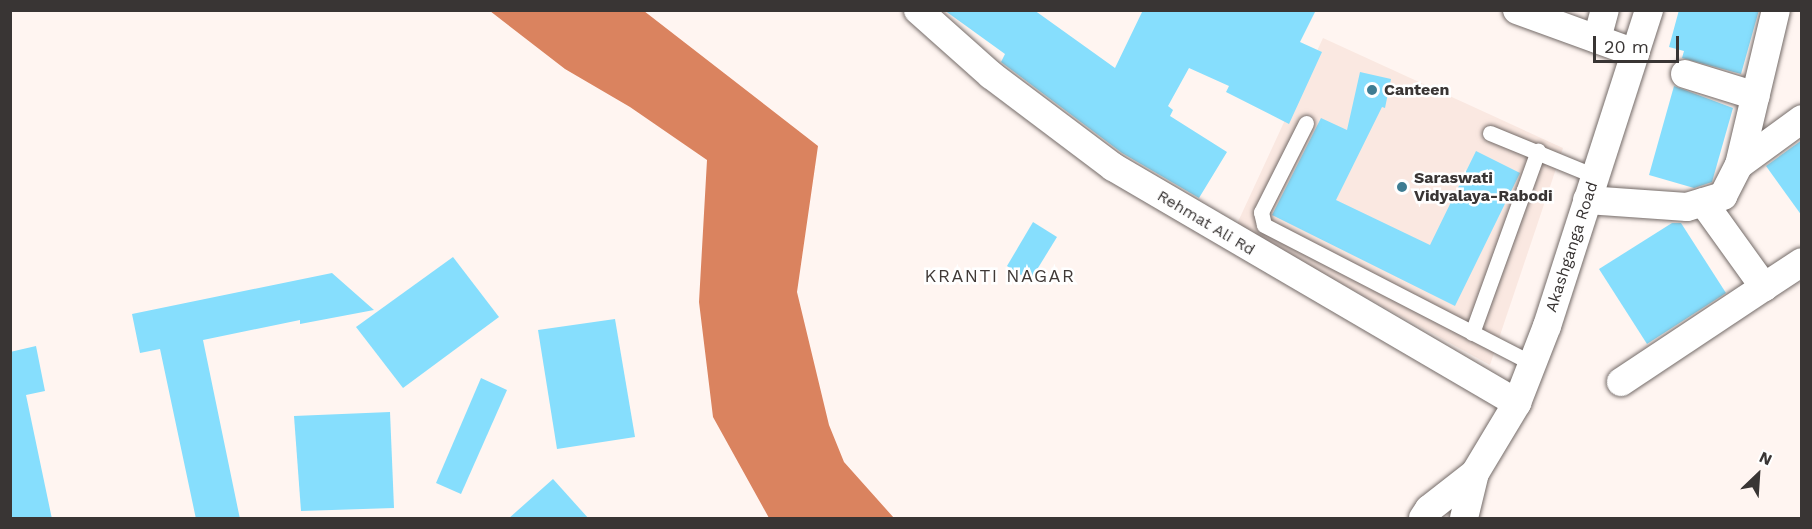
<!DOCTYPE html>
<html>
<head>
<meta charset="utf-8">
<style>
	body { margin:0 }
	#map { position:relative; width:1812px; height:529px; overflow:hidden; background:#fff5f1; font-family:"Work Sans",sans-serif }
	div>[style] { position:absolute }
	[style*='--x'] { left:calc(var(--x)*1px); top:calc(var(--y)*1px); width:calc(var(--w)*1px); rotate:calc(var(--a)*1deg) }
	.built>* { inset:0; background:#fae8e1 }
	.water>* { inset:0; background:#da835f }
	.building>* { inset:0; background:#86defd }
	.roads { filter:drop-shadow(0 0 2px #746b68) drop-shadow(0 0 2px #746b68) }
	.service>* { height:15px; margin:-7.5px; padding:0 7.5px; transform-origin:7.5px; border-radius:7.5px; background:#fff }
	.minor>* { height:28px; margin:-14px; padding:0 14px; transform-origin:14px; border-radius:14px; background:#fff }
	.dots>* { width:16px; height:16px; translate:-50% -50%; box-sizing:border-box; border:3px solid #fff; border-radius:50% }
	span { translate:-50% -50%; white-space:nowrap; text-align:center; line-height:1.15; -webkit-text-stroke:5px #fff; paint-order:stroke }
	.poi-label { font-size:16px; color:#393534; font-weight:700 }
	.left { translate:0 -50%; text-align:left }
	.street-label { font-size:16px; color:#393534 }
	.neighbourhood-label { font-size:18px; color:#403936; letter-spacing:1.5px }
	.frame { position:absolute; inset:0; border:12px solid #393534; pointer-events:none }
	.north { position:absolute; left:1728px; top:445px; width:60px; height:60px; -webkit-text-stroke:4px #fff; paint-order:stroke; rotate:25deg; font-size:16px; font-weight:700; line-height:24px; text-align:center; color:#393534 }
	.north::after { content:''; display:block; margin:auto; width:21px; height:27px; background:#393534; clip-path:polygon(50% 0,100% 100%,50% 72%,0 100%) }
	.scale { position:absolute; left:1593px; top:36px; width:86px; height:27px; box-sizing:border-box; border:3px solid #393534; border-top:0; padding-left:8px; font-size:18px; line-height:21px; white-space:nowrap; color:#393534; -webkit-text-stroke:4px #fff; paint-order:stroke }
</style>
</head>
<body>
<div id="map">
	<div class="built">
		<i style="clip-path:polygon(1323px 38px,1563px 148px,1490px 365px,1236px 226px)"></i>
	</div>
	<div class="water">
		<i style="clip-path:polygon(490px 11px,644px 11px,818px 146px,797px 292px,829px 425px,844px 462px,894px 518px,769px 518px,713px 417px,699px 302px,707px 160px,630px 107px,565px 69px)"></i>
	</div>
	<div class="building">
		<i style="clip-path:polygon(944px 10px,1034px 10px,1115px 68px,1143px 10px,1316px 10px,1300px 42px,1322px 52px,1289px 124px,1226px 92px,1229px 86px,1189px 68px,1168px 106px,1173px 110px,1170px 116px,1227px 152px,1199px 198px,1122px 153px,1001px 62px,1005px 54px)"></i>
		<i style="clip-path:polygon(1679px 10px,1759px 10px,1741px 74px,1682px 58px,1684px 51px,1669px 47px)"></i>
		<i style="clip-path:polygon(1360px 72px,1391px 79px,1385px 108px,1382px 107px,1336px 200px,1430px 245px,1476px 151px,1520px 173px,1455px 306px,1272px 215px,1321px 118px,1347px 130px)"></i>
		<i style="clip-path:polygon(1674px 86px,1733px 108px,1712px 182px,1694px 188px,1649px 175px)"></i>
		<i style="clip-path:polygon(1802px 140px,1802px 216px,1766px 166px)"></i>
		<i style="clip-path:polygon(1033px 222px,1057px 237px,1030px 281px,1007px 266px)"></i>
		<i style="clip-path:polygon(1672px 223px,1681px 223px,1726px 293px,1647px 344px,1599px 269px)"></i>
		<i style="clip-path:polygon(453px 257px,499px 317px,403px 388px,356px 327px)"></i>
		<i style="clip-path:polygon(332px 273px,374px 310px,300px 324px,300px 320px,203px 340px,240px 519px,196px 519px,160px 349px,140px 353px,132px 314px)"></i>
		<i style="clip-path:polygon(615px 319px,635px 437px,557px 449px,538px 330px)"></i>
		<i style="clip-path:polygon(36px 346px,45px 391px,26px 395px,52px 519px,10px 519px,10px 352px)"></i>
		<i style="clip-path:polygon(481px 378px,507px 390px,461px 494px,436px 483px)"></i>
		<i style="clip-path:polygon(390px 412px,394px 508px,301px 511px,294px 416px)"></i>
		<i style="clip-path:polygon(553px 479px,589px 519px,508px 519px)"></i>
	</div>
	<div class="roads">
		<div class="service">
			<i style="--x:1306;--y:123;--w:100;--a:116.8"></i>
			<i style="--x:1261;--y:212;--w:13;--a:77"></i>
			<i style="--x:1264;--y:225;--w:303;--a:27.3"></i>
			<i style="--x:1490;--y:133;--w:113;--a:22.3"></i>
			<i style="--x:1472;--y:333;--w:194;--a:-70.1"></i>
		</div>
		<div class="minor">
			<i style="--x:918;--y:10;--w:98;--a:41.7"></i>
			<i style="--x:991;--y:75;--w:153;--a:37"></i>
			<i style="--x:1113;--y:167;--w:468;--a:30.3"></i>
			<i style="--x:1517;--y:10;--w:126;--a:20"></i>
			<i style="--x:1597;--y:39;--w:30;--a:-75"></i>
			<i style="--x:1685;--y:74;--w:74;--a:17.2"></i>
			<i style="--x:1739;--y:165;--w:78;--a:-36.1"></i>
			<i style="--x:1587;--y:200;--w:100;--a:4"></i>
			<i style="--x:1687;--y:207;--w:38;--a:-17"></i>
			<i style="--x:1723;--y:196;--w:35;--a:-63"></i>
			<i style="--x:1739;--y:165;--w:159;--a:-76.6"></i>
			<i style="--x:1703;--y:202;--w:105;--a:54.3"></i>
			<i style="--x:1764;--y:287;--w:45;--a:-33.3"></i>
			<i style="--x:1621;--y:382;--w:172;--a:-33.6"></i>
			<i style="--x:1423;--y:518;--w:11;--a:-56"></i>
			<i style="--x:1429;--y:509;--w:58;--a:-38"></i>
			<i style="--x:1464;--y:518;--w:46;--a:-76.3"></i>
			<i style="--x:1475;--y:473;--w:82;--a:-59"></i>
			<i style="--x:1517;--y:403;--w:83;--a:-68.7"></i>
			<i style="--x:1547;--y:326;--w:332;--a:-72.1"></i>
		</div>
	</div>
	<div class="dots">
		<i style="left:1372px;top:90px;background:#3e7c92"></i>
		<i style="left:1402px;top:187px;background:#3e7c92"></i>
	</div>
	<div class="poi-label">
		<span class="left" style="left:1384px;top:90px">Canteen</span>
		<span class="left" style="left:1414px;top:187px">Saraswati<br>Vidyalaya-Rabodi</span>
	</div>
	<div class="street-label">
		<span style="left:1206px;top:223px;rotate:31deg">Rehmat Ali Rd</span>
		<span style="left:1572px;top:247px;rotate:-72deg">Akashganga Road</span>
	</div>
	<div class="neighbourhood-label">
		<span style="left:1000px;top:276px">KRANTI NAGAR</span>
	</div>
	<div class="frame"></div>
	<div class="north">N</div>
	<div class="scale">20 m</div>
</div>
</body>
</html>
